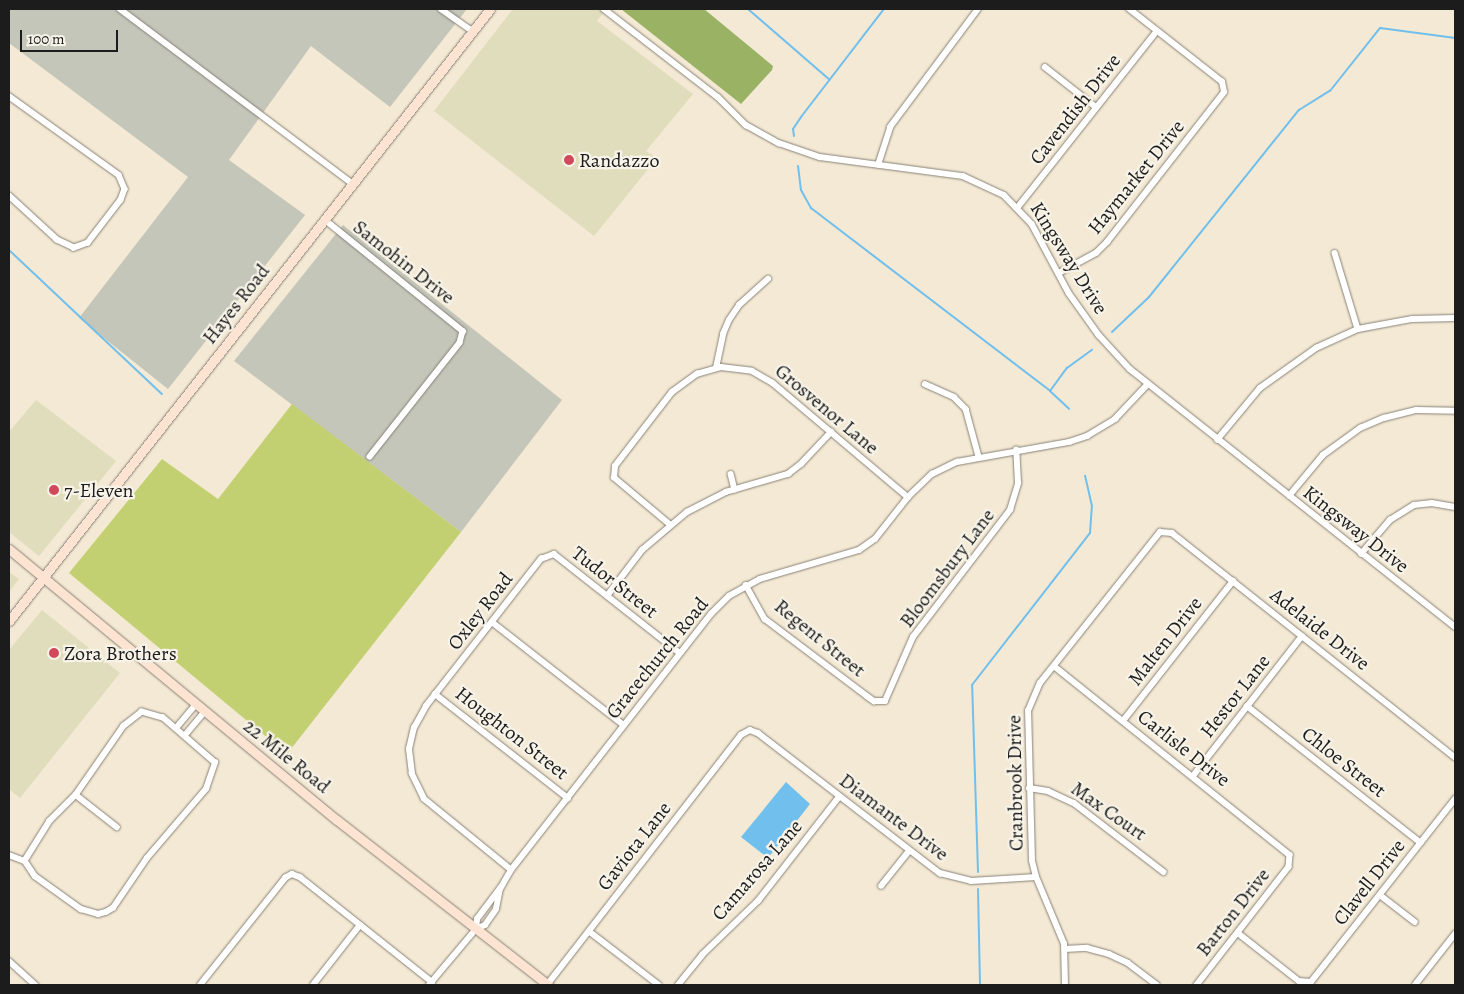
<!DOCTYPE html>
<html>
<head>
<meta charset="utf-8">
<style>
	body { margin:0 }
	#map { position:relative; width:1464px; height:994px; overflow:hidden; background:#f4e9d4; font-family:Alegreya,serif }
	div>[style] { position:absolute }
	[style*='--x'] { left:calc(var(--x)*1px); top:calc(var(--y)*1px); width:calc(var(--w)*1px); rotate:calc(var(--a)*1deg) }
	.built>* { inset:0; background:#dfddbb }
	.industrial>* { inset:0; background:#c3c6b9 }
	.green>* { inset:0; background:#c2d072 }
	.forest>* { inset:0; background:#99b264 }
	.water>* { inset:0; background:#71bfec }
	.stream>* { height:2px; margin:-1px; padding:0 1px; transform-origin:1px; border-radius:1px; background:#71bfec }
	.roads { filter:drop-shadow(0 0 1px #888278) drop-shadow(0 0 1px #888278) }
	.street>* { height:5.5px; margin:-2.75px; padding:0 2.75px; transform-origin:2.75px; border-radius:2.75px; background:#fff }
	.secondary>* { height:9px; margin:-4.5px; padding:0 4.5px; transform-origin:4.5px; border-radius:4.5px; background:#fde3d1 }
	.dots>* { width:14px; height:14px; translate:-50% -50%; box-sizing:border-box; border:2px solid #f7f3e8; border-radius:50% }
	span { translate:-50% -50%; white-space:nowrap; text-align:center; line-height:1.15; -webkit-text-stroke:4.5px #f7f3e8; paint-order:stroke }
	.street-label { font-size:20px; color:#1c1c1c }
	.poi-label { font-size:20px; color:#1c1c1c }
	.left { translate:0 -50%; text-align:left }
	.frame { position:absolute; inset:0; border:10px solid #1c1c1c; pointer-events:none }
	.scale { position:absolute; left:20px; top:30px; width:98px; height:22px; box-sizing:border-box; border:2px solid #1c1c1c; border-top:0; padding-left:6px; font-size:15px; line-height:18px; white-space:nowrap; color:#1c1c1c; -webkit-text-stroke:4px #f7f3e8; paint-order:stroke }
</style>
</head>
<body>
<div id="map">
	<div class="built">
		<i style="clip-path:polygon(513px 9px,606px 9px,597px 21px,693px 94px,646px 151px,657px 158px,594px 236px,434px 111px)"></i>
		<i style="clip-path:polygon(36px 400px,116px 461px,39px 556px,9px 532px,9px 432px)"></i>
		<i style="clip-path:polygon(9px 572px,19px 579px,9px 592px)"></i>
		<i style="clip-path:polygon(42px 610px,120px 673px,20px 798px,9px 789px,9px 650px)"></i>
	</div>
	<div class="industrial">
		<i style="clip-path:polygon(9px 9px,467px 9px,390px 107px,311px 46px,229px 160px,305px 215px,168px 389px,79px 318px,188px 177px,9px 43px)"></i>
		<i style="clip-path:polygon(343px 225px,562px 400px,461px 532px,234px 361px)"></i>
	</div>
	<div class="green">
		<i style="clip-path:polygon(292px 404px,461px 532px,287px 754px,69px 573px,162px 459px,218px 499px)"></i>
	</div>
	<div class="forest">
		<i style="clip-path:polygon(621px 9px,704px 9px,773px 66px,772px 70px,741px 104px)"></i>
	</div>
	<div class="water">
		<i style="clip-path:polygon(786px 782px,810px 804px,768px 858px,741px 837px)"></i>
	</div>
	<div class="stream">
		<i style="--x:748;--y:9;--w:108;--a:40.9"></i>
		<i style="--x:794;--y:136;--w:7;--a:-98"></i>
		<i style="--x:793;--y:129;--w:14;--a:-56"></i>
		<i style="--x:801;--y:117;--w:136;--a:-52.5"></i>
		<i style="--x:798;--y:166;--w:24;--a:83"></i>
		<i style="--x:801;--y:190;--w:21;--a:61"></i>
		<i style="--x:811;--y:208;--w:301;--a:37.4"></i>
		<i style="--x:1050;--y:391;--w:26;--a:43"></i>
		<i style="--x:9;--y:250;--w:210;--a:43.3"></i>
		<i style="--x:1112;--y:332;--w:51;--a:-43.4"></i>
		<i style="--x:1149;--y:297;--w:240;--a:-51.3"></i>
		<i style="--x:1299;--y:110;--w:36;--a:-32"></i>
		<i style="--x:1330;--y:91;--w:80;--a:-51.6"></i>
		<i style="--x:1380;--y:28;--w:76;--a:7.6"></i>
		<i style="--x:1050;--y:391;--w:29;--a:-54"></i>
		<i style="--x:1067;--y:368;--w:31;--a:-36"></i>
		<i style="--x:978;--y:872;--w:187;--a:-91.8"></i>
		<i style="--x:972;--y:685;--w:192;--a:-52.2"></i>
		<i style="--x:1090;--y:533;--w:27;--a:-86"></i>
		<i style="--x:1092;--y:506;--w:31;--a:-103"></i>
		<i style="--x:978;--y:889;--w:96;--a:88.8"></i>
	</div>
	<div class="roads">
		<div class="street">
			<i style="--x:120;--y:9;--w:290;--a:36.9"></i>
			<i style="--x:441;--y:9;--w:38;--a:35"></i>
			<i style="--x:604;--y:9;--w:144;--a:37.7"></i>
			<i style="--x:718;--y:97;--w:40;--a:45"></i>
			<i style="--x:746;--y:125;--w:38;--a:29"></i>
			<i style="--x:779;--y:143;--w:43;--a:18.9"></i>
			<i style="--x:820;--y:157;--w:144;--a:7.6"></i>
			<i style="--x:963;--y:176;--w:45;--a:24.9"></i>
			<i style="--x:1004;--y:195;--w:40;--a:46"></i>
			<i style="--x:1032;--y:224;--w:78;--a:61.8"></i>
			<i style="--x:1069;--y:293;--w:52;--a:54.5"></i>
			<i style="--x:1099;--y:335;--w:46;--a:47.6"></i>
			<i style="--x:1130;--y:369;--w:415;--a:38.4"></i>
			<i style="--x:1045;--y:67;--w:65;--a:38.1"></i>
			<i style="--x:9;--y:96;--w:135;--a:35.7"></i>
			<i style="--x:119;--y:175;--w:15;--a:67"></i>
			<i style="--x:125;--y:189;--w:12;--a:110"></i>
			<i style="--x:121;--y:200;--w:54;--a:127.5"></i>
			<i style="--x:88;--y:243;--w:15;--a:160"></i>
			<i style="--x:74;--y:248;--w:19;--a:-155"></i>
			<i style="--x:57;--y:240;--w:65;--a:-137.5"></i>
			<i style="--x:878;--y:165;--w:40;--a:-72"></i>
			<i style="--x:890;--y:127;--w:147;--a:-53.3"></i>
			<i style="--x:1018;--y:207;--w:224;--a:-51.7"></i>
			<i style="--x:324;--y:219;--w:179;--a:38.9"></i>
			<i style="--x:463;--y:331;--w:12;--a:104"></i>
			<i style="--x:460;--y:343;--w:145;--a:128.3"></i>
			<i style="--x:1335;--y:253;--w:79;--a:73.2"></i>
			<i style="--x:1059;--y:273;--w:42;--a:-28.4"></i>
			<i style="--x:1096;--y:253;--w:16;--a:-45"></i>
			<i style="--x:1107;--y:242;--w:190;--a:-52"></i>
			<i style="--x:1224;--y:92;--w:10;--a:-101"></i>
			<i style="--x:1222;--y:82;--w:118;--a:-141.9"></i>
			<i style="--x:716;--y:368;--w:35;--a:-78"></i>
			<i style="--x:723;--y:334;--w:15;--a:-67"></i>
			<i style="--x:729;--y:320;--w:18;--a:-56"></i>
			<i style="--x:739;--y:305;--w:39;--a:-42"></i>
			<i style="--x:925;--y:384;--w:32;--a:24"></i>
			<i style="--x:954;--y:397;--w:17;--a:45"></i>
			<i style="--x:966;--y:409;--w:50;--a:74.8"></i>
			<i style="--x:1217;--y:440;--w:67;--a:-50.4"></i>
			<i style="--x:1260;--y:388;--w:69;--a:-35.5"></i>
			<i style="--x:1316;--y:348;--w:46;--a:-24.3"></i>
			<i style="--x:1358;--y:329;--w:55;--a:-10.5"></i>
			<i style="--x:1412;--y:319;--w:43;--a:-1.3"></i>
			<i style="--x:731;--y:474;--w:16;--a:76"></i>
			<i style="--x:1289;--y:496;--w:53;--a:-50.3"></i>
			<i style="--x:1323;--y:455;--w:46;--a:-36.1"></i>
			<i style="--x:1360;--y:428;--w:26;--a:-23"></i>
			<i style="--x:1384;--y:418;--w:33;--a:-14"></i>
			<i style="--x:1416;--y:410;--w:39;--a:1"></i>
			<i style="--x:670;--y:525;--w:73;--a:-140"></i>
			<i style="--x:614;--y:478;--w:12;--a:-85"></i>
			<i style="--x:615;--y:466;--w:93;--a:-52.4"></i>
			<i style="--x:672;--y:392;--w:31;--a:-36"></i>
			<i style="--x:697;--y:374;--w:25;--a:-16"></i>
			<i style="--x:721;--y:367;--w:31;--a:7"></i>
			<i style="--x:752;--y:371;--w:24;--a:30"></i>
			<i style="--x:773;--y:383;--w:177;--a:40.2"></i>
			<i style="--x:1361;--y:554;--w:45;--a:-49.5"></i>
			<i style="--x:1390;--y:520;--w:28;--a:-32"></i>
			<i style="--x:1414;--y:505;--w:18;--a:-6"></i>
			<i style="--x:1432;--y:503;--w:23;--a:10"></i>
			<i style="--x:746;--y:585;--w:39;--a:61"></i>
			<i style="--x:765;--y:619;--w:128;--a:37"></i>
			<i style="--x:867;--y:696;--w:9;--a:36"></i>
			<i style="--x:874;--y:701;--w:11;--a:0"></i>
			<i style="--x:885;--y:701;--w:70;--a:-66.4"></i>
			<i style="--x:913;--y:637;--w:160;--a:-52.6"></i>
			<i style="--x:1010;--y:510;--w:28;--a:-73"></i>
			<i style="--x:1018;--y:483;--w:33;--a:-93"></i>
			<i style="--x:607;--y:596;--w:58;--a:-52.7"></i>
			<i style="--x:642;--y:550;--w:59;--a:-40.2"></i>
			<i style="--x:687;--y:512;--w:44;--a:-27.1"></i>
			<i style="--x:726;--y:492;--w:65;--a:-16.2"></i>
			<i style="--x:788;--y:474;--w:16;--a:-38"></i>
			<i style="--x:801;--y:464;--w:44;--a:-46.8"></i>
			<i style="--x:492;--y:622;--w:167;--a:38"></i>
			<i style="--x:1054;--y:666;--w:302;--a:38.7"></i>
			<i style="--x:1290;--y:855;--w:12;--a:95"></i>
			<i style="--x:1289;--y:867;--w:150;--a:127.9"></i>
			<i style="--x:435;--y:694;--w:169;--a:38"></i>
			<i style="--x:1247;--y:706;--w:221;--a:38.2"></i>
			<i style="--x:1123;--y:721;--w:178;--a:-51.8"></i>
			<i style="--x:177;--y:727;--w:30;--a:-50"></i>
			<i style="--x:186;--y:734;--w:30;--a:-50"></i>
			<i style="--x:1193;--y:776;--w:177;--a:-52.1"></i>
			<i style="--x:1029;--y:788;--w:19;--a:9"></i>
			<i style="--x:1048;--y:791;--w:29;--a:25"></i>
			<i style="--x:1074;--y:803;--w:113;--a:37.5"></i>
			<i style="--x:76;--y:795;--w:52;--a:38"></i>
			<i style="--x:9;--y:855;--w:17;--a:21"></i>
			<i style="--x:25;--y:861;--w:18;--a:56"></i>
			<i style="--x:35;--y:876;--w:57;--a:35.7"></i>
			<i style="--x:81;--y:909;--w:18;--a:16"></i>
			<i style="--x:98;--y:914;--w:8;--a:-14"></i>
			<i style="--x:106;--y:912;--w:8;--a:-30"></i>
			<i style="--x:113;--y:908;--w:60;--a:-55.8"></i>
			<i style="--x:147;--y:858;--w:91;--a:-49.5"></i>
			<i style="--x:206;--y:789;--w:28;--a:-71"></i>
			<i style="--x:215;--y:763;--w:69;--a:-139.1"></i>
			<i style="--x:163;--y:718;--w:22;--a:-164"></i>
			<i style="--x:142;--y:712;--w:23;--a:142"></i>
			<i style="--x:124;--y:726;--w:84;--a:124.8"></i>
			<i style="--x:76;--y:795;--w:37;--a:135"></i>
			<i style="--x:50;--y:821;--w:47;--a:122"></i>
			<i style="--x:511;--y:870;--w:112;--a:-140.8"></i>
			<i style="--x:424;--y:799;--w:28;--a:-116"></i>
			<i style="--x:412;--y:774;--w:25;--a:-97"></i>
			<i style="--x:409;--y:749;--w:22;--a:-77"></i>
			<i style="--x:414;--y:728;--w:25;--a:-61"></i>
			<i style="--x:426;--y:706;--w:187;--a:-52"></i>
			<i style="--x:541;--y:559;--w:14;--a:-21"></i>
			<i style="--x:554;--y:554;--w:160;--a:38.2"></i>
			<i style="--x:881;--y:886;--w:45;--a:-51.3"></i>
			<i style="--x:1380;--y:895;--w:44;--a:37.6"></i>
			<i style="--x:476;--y:929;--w:10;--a:-84"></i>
			<i style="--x:477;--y:919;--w:38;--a:-53"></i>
			<i style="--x:589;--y:931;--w:88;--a:37.6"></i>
			<i style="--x:1238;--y:933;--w:78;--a:38.2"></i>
			<i style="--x:1299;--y:981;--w:12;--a:5"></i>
			<i style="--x:1311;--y:982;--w:233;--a:-51.8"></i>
			<i style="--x:1065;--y:949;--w:22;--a:-3"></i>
			<i style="--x:1087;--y:948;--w:23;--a:15"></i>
			<i style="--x:1109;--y:954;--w:21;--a:25"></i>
			<i style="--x:1128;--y:963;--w:36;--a:37"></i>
			<i style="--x:9;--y:961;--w:36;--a:42"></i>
			<i style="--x:200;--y:985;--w:137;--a:-51.5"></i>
			<i style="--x:285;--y:878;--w:8;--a:-30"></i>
			<i style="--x:292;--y:874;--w:9;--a:21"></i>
			<i style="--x:300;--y:877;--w:169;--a:38.5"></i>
			<i style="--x:313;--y:985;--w:76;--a:-51.9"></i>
			<i style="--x:429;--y:985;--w:73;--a:-50"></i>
			<i style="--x:476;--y:929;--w:10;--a:-24"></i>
			<i style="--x:485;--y:925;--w:19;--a:-55"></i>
			<i style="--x:496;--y:909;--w:20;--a:-79"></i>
			<i style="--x:500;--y:889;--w:22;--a:-60"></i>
			<i style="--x:511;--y:870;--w:325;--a:-52"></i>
			<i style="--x:711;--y:614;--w:25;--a:-45"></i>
			<i style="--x:729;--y:596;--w:35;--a:-29"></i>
			<i style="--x:760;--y:579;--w:103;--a:-16.3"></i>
			<i style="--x:859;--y:550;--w:19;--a:-35"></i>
			<i style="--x:875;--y:539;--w:53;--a:-51.8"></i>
			<i style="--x:908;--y:497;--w:33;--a:-44"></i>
			<i style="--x:932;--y:474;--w:28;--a:-26"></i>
			<i style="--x:957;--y:462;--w:114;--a:-10.1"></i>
			<i style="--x:1069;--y:442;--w:19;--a:-18"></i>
			<i style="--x:1087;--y:436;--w:33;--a:-31"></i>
			<i style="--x:1115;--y:419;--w:48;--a:-46.7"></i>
			<i style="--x:547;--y:985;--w:316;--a:-52.2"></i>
			<i style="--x:741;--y:735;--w:10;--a:-29"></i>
			<i style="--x:750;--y:730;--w:9;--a:21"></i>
			<i style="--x:758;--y:733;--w:230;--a:37.6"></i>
			<i style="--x:940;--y:873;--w:32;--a:14"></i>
			<i style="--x:971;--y:881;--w:65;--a:-3.5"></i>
			<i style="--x:678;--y:985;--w:38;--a:-51"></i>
			<i style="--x:702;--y:955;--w:78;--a:-44"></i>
			<i style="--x:758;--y:901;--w:132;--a:-52.1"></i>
			<i style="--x:1065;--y:985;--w:41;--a:-91.4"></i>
			<i style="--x:1064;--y:944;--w:73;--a:-112.7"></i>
			<i style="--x:1036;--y:877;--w:16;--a:-104"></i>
			<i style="--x:1032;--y:861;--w:150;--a:-91.5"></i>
			<i style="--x:1028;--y:711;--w:30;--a:-67"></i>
			<i style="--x:1040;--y:683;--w:193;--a:-51.5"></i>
			<i style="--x:1160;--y:532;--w:12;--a:5"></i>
			<i style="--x:1172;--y:533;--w:361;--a:38.4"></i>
			<i style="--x:1415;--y:985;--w:65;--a:-51.9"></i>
		</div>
		<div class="secondary">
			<i style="--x:9;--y:549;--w:425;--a:39.6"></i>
			<i style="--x:337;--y:820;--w:268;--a:38"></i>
			<i style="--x:9;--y:621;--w:778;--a:-51.83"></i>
		</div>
	</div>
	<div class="dots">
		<i style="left:569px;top:160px;background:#d1495b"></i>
		<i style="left:54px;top:490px;background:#d1495b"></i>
		<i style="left:54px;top:653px;background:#d1495b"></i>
	</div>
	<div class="street-label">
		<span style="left:1075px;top:109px;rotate:-52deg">Cavendish Drive</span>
		<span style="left:1136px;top:177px;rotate:-51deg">Haymarket Drive</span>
		<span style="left:1069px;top:258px;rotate:58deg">Kingsway Drive</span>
		<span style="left:404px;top:262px;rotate:38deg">Samohin Drive</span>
		<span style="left:236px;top:304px;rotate:-52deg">Hayes Road</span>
		<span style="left:827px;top:409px;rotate:40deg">Grosvenor Lane</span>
		<span style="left:1356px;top:529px;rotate:38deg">Kingsway Drive</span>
		<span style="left:947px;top:568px;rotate:-53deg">Bloomsbury Lane</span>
		<span style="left:615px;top:582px;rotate:38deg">Tudor Street</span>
		<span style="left:480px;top:611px;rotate:-52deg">Oxley Road</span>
		<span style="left:1320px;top:629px;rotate:38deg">Adelaide Drive</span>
		<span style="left:820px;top:638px;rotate:39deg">Regent Street</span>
		<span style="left:1165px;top:641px;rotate:-52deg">Malten Drive</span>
		<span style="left:657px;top:658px;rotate:-51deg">Gracechurch Road</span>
		<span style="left:1235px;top:696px;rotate:-52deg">Hestor Lane</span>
		<span style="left:512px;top:733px;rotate:38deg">Houghton Street</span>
		<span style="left:1184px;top:748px;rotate:38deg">Carlisle Drive</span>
		<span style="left:287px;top:756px;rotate:39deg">22 Mile Road</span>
		<span style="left:1344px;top:762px;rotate:38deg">Chloe Street</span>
		<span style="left:1015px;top:783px;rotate:-91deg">Cranbrook Drive</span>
		<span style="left:1109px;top:811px;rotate:35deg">Max Court</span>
		<span style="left:894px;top:817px;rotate:37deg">Diamante Drive</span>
		<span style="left:634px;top:846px;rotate:-52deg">Gaviota Lane</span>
		<span style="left:757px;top:870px;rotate:-49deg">Camarosa Lane</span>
		<span style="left:1369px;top:882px;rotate:-52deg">Clavell Drive</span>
		<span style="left:1233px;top:912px;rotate:-52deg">Barton Drive</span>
	</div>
	<div class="poi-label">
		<span class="left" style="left:579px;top:160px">Randazzo</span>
		<span class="left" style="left:64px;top:490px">7-Eleven</span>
		<span class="left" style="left:64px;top:653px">Zora Brothers</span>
	</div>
	<div class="frame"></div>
	<div class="scale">100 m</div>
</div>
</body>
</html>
